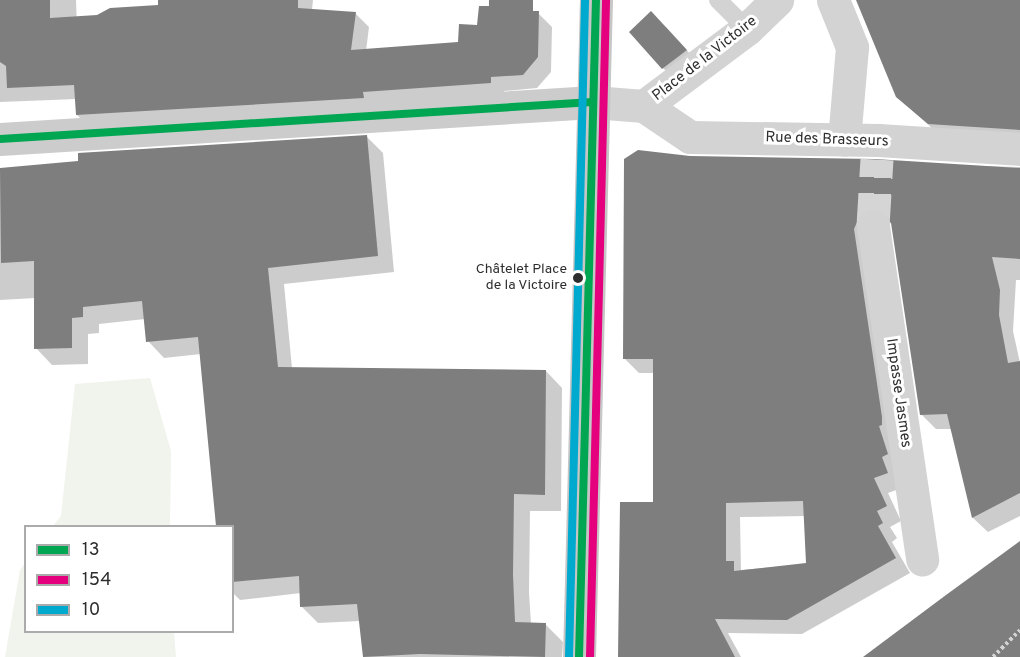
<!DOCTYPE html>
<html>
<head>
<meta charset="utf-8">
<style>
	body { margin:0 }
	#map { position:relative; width:1020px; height:657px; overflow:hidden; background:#fff; font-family:Overpass,sans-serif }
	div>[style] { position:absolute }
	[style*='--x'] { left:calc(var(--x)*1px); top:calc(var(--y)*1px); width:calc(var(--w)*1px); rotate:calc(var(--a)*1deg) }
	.green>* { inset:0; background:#f0f4ec }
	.shadow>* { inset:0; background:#0003 }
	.building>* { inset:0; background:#7e7e7e }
	.street-tunnel>* { height:33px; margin-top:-16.5px; transform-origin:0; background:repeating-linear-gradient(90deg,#d5d5d5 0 33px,transparent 0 49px) }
	.path>* { height:4px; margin-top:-2px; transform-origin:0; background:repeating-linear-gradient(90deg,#d3d3d3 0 3px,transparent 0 6px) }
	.lane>* { height:18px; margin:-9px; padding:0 9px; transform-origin:9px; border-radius:9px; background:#d3d3d3 }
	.street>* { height:33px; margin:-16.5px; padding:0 16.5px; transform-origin:16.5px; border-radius:16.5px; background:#d3d3d3 }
	.secondary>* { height:33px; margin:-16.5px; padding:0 16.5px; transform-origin:16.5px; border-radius:16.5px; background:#ccc }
	.primary>* { height:33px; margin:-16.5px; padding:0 16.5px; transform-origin:16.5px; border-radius:16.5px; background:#c6c6c6 }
	.bus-1>* { height:8px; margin:-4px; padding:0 4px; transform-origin:4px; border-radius:4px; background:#00a651 }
	.bus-2>* { height:8px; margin:-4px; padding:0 4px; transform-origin:4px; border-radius:4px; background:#e5007d }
	.bus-3>* { height:8px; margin:-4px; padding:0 4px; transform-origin:4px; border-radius:4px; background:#00a9ce }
	.dots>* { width:16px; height:16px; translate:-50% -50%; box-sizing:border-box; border:3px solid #fff; border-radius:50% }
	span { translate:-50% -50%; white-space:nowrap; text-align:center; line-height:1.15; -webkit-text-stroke:6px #fff; paint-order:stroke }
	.bus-label { font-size:14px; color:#2e2e2e }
	.right { translate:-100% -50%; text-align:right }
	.street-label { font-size:15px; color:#2e2e2e }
	.legend { position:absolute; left:24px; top:525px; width:210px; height:108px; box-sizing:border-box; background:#fff; border:2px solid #ababab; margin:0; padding:8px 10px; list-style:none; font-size:18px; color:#2e2e2e }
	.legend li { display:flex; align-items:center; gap:12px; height:30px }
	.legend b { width:30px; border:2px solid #ababab }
</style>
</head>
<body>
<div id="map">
	<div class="green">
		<i style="clip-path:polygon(150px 378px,171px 451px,170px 526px,53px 526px,61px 516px,75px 384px)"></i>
		<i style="clip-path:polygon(25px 563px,26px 632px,174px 632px,176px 657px,5px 657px,20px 570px)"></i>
	</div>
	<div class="shadow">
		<i style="clip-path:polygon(0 0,76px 0,77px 29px,160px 7px,160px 0,313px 0,312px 10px,355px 13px,369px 27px,366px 51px,459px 44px,479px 27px,538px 13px,552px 27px,551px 72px,537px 88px,504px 91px,505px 96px,91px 129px,77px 115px,77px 99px,0 102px)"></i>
		<i style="clip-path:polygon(860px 0,1020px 0,1020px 145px,944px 139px,913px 111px,897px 96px)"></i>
		<i style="clip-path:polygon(666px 27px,701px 66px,678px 83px,663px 68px)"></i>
		<i style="clip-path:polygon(366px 136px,383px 153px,394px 272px,284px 284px,292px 368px,546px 371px,562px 388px,561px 511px,530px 511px,529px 592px,531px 624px,546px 625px,563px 642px,562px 657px,364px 657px,360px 621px,318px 623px,301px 606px,301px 593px,240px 600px,232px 592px,232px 526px,218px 526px,201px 354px,164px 358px,148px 341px,145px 319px,99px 324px,99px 333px,88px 334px,88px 364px,52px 365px,36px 348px,36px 298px,0 300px,0 170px)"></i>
		<i style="clip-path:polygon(evenodd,690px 157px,1020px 167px,1020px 280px,1016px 280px,1013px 331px,1020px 363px,1020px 516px,988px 532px,973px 518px,952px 429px,936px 429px,921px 414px,893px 223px,877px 225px,902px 488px,888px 493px,901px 521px,890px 527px,897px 538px,892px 542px,910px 573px,802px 634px,728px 633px,741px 657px,619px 657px,654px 504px,654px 373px,639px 373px,624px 358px,690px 157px,806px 516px,808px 564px,741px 570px,740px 517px,806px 516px)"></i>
	</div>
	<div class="building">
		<i style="clip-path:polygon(0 0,50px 0,50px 18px,97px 15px,110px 8px,158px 5px,158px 0,298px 0,298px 8px,356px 12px,351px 50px,458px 42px,459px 24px,477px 25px,479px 6px,489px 6px,489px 0,533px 0,533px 11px,539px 11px,538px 57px,523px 75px,491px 77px,491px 83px,363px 92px,364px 98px,76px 115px,74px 85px,7px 88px,6px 66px,0 62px)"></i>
		<i style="clip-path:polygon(856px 0,1020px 0,1020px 130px,928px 124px,896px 97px)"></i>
		<i style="clip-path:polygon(651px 11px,687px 50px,662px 69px,629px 32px)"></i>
		<i style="clip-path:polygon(367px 135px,378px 256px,268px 268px,278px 367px,546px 370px,545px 495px,514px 494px,513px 575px,515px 622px,546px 623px,545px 657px,420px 654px,363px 657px,357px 604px,300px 607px,299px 576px,232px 582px,232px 526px,216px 526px,198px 337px,146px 342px,142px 301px,83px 307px,83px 317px,72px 318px,72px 348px,34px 349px,34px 261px,1px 263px,0 168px,78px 161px,78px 153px)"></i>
		<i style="clip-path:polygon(evenodd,638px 150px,690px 156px,875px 159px,1020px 168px,1020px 259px,992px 257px,1000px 290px,999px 315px,1008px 363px,1020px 361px,1020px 493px,972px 518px,947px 414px,920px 415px,891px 223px,879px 208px,862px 211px,854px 229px,882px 417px,882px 425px,879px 426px,888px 454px,882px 457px,888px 473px,874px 478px,887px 506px,877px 511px,883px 523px,878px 526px,896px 558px,787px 620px,715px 619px,735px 657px,618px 657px,620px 502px,653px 502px,653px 359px,623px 359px,624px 159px,638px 150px,803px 501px,806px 563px,734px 571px,734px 561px,726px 561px,726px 503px,803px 501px)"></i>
		<i style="clip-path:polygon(1020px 541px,1020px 657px,863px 657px,946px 595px)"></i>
	</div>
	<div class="street-tunnel">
		<i style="--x:873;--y:226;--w:67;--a:-86.6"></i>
	</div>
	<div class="path">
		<i style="--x:993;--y:657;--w:38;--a:-45"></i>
	</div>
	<div class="lane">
		<i style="--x:718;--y:0;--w:41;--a:45"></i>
	</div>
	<div class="street">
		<i style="--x:833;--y:0;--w:51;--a:68"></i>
		<i style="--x:852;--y:47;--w:93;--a:94.9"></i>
		<i style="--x:593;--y:102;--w:51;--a:4.5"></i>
		<i style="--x:644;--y:106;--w:129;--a:-36.8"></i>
		<i style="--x:747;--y:29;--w:42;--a:-44"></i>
		<i style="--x:644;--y:106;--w:55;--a:34"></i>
		<i style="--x:690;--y:137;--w:188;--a:0.9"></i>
		<i style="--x:878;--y:140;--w:142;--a:3.6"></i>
		<i style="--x:873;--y:226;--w:337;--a:81.6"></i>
	</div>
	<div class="secondary">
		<i style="--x:0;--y:139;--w:594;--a:-3.57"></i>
	</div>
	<div class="primary">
		<i style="--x:579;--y:657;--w:657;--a:-88.52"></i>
	</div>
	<div class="bus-1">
		<i style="--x:0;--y:139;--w:594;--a:-3.57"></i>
		<i style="--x:579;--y:657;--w:657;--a:-88.52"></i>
	</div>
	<div class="bus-2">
		<i style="--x:590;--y:657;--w:657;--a:-88.6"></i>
	</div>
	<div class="bus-3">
		<i style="--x:569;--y:657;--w:657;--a:-88.6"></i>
	</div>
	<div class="dots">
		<i style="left:578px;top:278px;background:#2e2e2e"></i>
	</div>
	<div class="bus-label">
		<span class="right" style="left:567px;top:278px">Châtelet Place<br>de la Victoire</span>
	</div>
	<div class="street-label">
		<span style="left:705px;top:59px;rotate:-38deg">Place de la Victoire</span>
		<span style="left:827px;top:140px;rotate:2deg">Rue des Brasseurs</span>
		<span style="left:898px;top:393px;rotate:82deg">Impasse Jasmes</span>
	</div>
	<ul class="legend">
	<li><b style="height:8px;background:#00a651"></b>13</li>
	<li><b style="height:8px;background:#e5007d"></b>154</li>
	<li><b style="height:8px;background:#00a9ce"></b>10</li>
	</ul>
</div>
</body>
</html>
